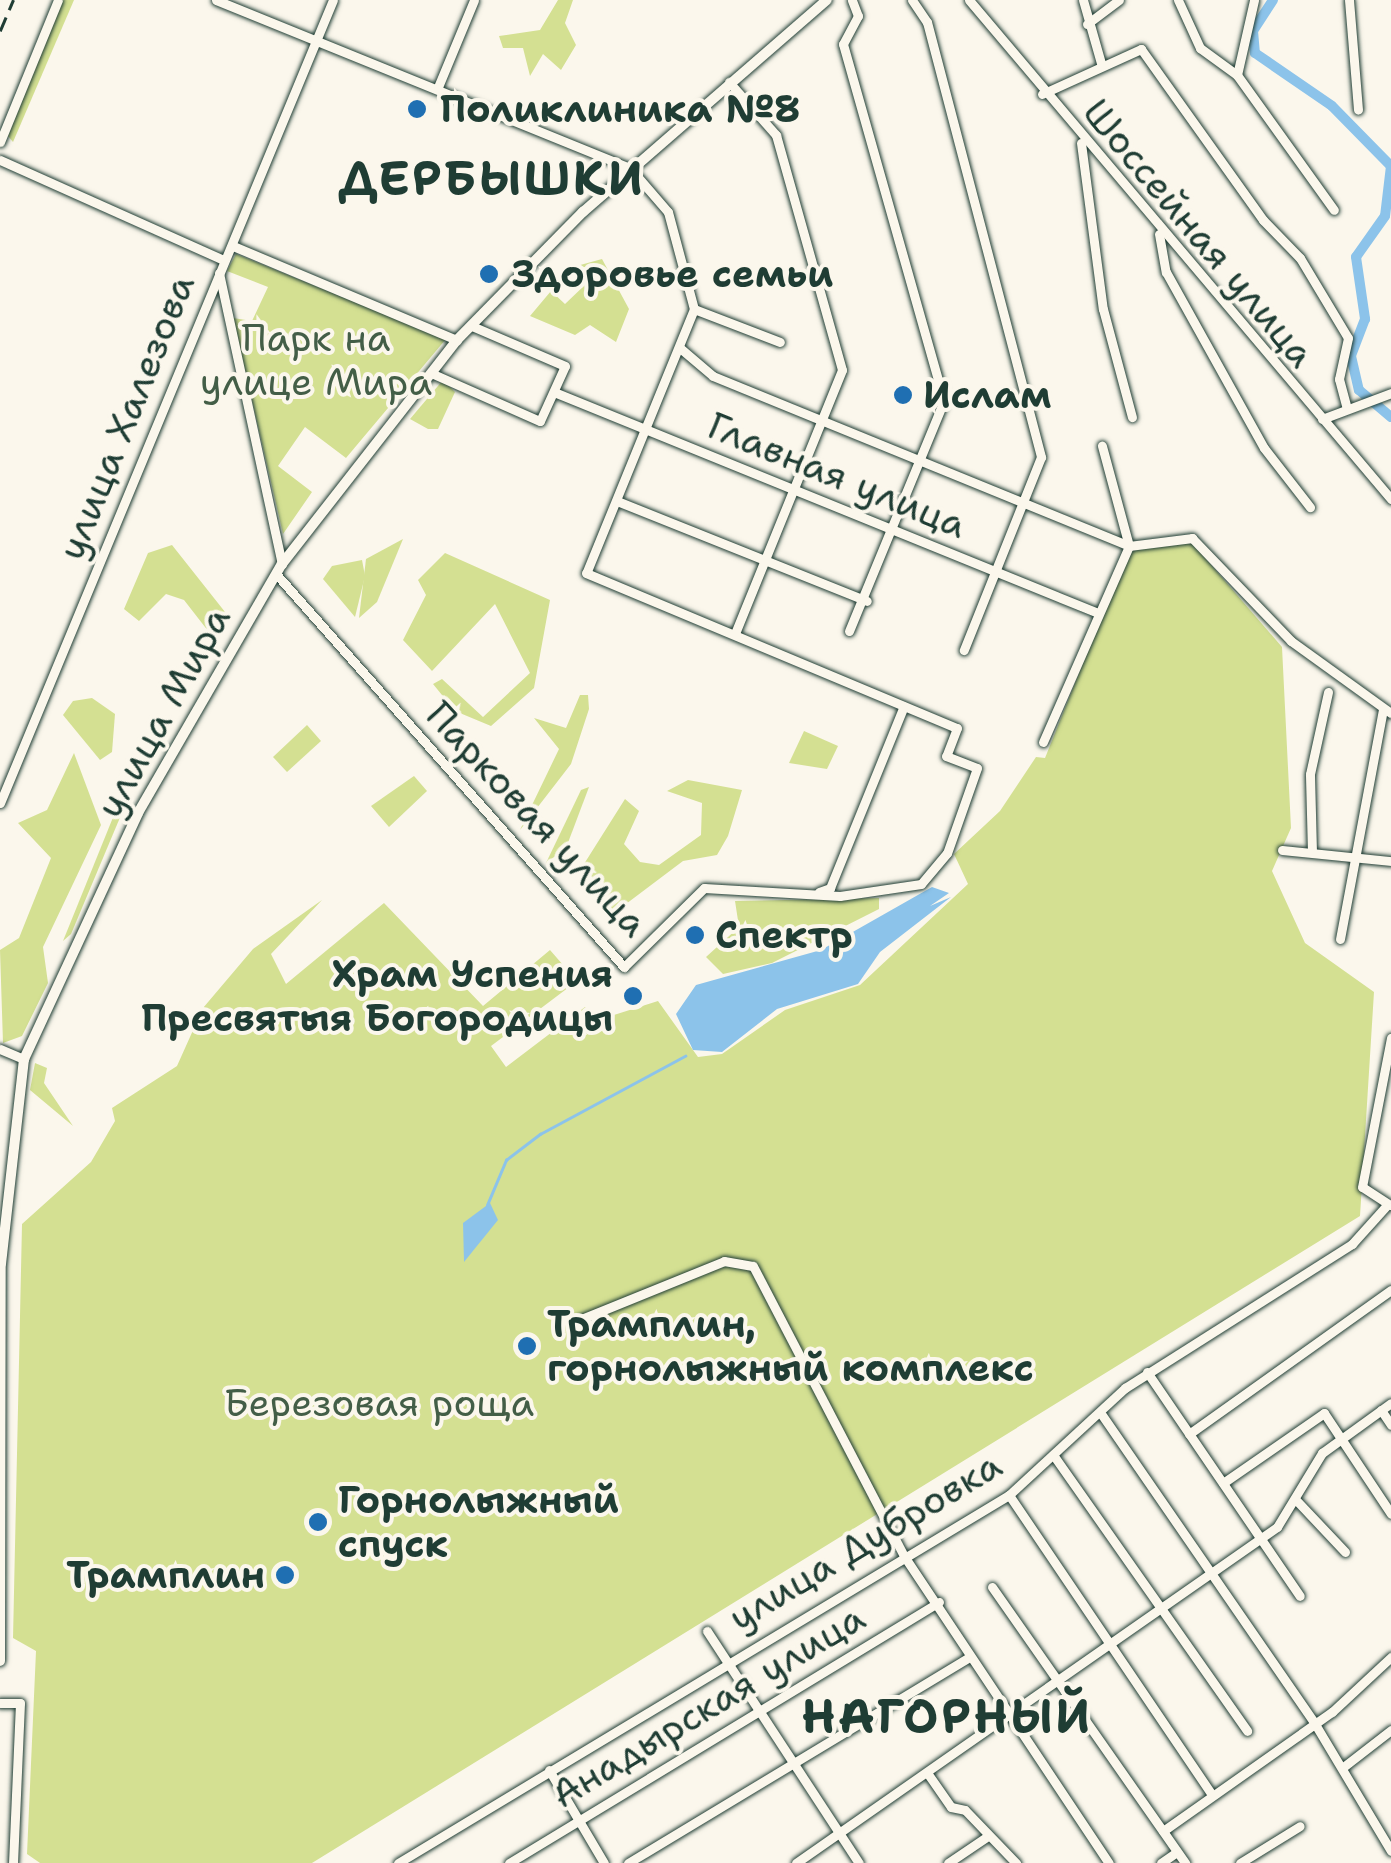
<!DOCTYPE html>
<html>
<head>
<meta charset="utf-8">
<style>
	body { margin:0 }
	#map { position:relative; width:1391px; height:1863px; overflow:hidden; background:#fbf7ec; font-family:"Shantell Sans",sans-serif }
	div>[style] { position:absolute }
	[style*='--x'] { left:calc(var(--x)*1px); top:calc(var(--y)*1px); width:calc(var(--w)*1px); rotate:calc(var(--a)*1deg) }
	.green>* { inset:0; background:#d4e092 }
	.water>* { inset:0; background:#8cc3ea }
	.stream>* { height:2.5px; margin:-1.25px; padding:0 1.25px; transform-origin:1.25px; border-radius:1.25px; background:#8cc3ea }
	.river>* { height:10px; margin:-5px; padding:0 5px; transform-origin:5px; border-radius:5px; background:#8cc3ea }
	.roads { filter:drop-shadow(0 0 2px #1f3d34) drop-shadow(0 0 2px #1f3d34) }
	.minor>* { height:9px; margin:-4.5px; padding:0 4.5px; transform-origin:4.5px; border-radius:4.5px; background:#fbf7ec }
	.major>* { height:10px; margin:-5px; padding:0 5px; transform-origin:5px; border-radius:5px; background:#fbf7ec }
	.rail>* { height:2.5px; margin-top:-1.25px; transform-origin:0; background:repeating-linear-gradient(90deg,#1f3d34 0 15px,transparent 0 23px) }
	.dots>* { width:28px; height:28px; translate:-50% -50%; box-sizing:border-box; border:5px solid #fbf7ec; border-radius:50% }
	span { translate:-50% -50%; white-space:nowrap; text-align:center; line-height:1.15; -webkit-text-stroke:8px #fbf7ec; paint-order:stroke }
	.poi-label { font-size:38px; color:#1f3d34; font-weight:700 }
	.left { translate:0 -50%; text-align:left }
	.right { translate:-100% -50%; text-align:right }
	.street-label { font-size:38px; color:#1f3d34 }
	.park-label { font-size:38px; color:#435e47 }
	.district-label { font-size:48px; color:#1f3d34; font-weight:700; letter-spacing:2.5px }
</style>
</head>
<body>
<div id="map">
	<div class="green">
		<i style="clip-path:polygon(62px 0,74px 0,13px 142px,8px 136px)"></i>
		<i style="clip-path:polygon(558px 0,573px 0,565px 23px,576px 45px,561px 70px,543px 54px,530px 76px,523px 48px,503px 48px,499px 36px,540px 30px)"></i>
		<i style="clip-path:polygon(236px 254px,446px 339px,346px 458px,305px 427px,278px 466px,312px 492px,283px 534px,233px 318px,252px 321px,268px 287px,227px 271px)"></i>
		<i style="clip-path:polygon(602px 259px,629px 309px,616px 342px,590px 325px,575px 335px,530px 316px,551px 291px,565px 304px,587px 283px,573px 267px)"></i>
		<i style="clip-path:polygon(443px 380px,455px 392px,438px 429px,428px 429px,410px 419px)"></i>
		<i style="clip-path:polygon(1187px 537px,1282px 647px,1291px 828px,1272px 871px,1305px 943px,1374px 992px,1360px 1216px,312px 1863px,40px 1863px,27px 1854px,36px 1651px,13px 1638px,22px 1224px,91px 1162px,115px 1121px,112px 1108px,177px 1066px,203px 1008px,253px 949px,322px 900px,271px 954px,286px 984px,384px 903px,483px 1006px,550px 950px,577px 981px,491px 1046px,506px 1067px,585px 1007px,595px 1021px,658px 1001px,698px 1057px,722px 1054px,785px 1010px,860px 985px,968px 884px,954px 854px,1000px 811px,1036px 757px,1045px 758px,1129px 549px)"></i>
		<i style="clip-path:polygon(403px 539px,377px 602px,359px 618px,366px 559px)"></i>
		<i style="clip-path:polygon(172px 545px,229px 617px,212px 636px,184px 600px,166px 594px,139px 621px,124px 609px,148px 553px)"></i>
		<i style="clip-path:polygon(445px 553px,550px 600px,534px 688px,491px 726px,455px 711px,433px 684px,442px 679px,483px 717px,530px 673px,495px 604px,432px 671px,403px 640px,426px 595px,418px 580px)"></i>
		<i style="clip-path:polygon(362px 560px,365px 576px,355px 617px,323px 579px,332px 566px)"></i>
		<i style="clip-path:polygon(580px 695px,588px 695px,589px 709px,571px 764px,520px 830px,559px 749px,534px 718px,566px 728px)"></i>
		<i style="clip-path:polygon(92px 698px,115px 714px,112px 752px,100px 760px,63px 715px,73px 701px)"></i>
		<i style="clip-path:polygon(307px 725px,321px 741px,287px 772px,273px 757px)"></i>
		<i style="clip-path:polygon(804px 731px,838px 746px,827px 769px,789px 763px)"></i>
		<i style="clip-path:polygon(74px 753px,101px 825px,43px 947px,48px 983px,22px 1036px,3px 1043px,0 950px,19px 938px,51px 858px,18px 823px,47px 810px)"></i>
		<i style="clip-path:polygon(414px 776px,427px 791px,389px 827px,371px 806px)"></i>
		<i style="clip-path:polygon(688px 780px,742px 790px,728px 836px,717px 855px,683px 861px,614px 913px,584px 864px,625px 799px,639px 811px,624px 844px,640px 862px,659px 865px,701px 835px,702px 803px,667px 791px)"></i>
		<i style="clip-path:polygon(589px 787px,566px 848px,546px 863px,581px 790px)"></i>
		<i style="clip-path:polygon(124px 808px,71px 934px,63px 941px,116px 810px)"></i>
		<i style="clip-path:polygon(879px 898px,879px 909px,772px 963px,723px 974px,706px 957px,739px 927px,735px 901px)"></i>
		<i style="clip-path:polygon(35px 1063px,47px 1068px,44px 1083px,73px 1126px,30px 1090px)"></i>
	</div>
	<div class="water">
		<i style="clip-path:polygon(932px 887px,949px 893px,930px 906px,951px 897px,880px 952px,858px 984px,777px 1009px,722px 1052px,693px 1050px,676px 1014px,696px 985px,821px 950px)"></i>
		<i style="clip-path:polygon(490px 1203px,498px 1220px,464px 1262px,463px 1223px)"></i>
	</div>
	<div class="stream">
		<i style="--x:487;--y:1205;--w:49;--a:-67.1"></i>
		<i style="--x:506;--y:1160;--w:43;--a:-37.4"></i>
		<i style="--x:540;--y:1134;--w:165;--a:-28.3"></i>
	</div>
	<div class="river">
		<i style="--x:1273;--y:0;--w:37;--a:123"></i>
		<i style="--x:1253;--y:31;--w:22;--a:85"></i>
		<i style="--x:1255;--y:53;--w:93;--a:34.5"></i>
		<i style="--x:1332;--y:106;--w:84;--a:45.5"></i>
		<i style="--x:1391;--y:166;--w:50;--a:96.8"></i>
		<i style="--x:1385;--y:216;--w:50;--a:125.3"></i>
		<i style="--x:1356;--y:257;--w:63;--a:81.7"></i>
		<i style="--x:1365;--y:319;--w:40;--a:111"></i>
		<i style="--x:1351;--y:356;--w:35;--a:77"></i>
		<i style="--x:1359;--y:390;--w:42;--a:40.2"></i>
	</div>
	<div class="roads">
		<div class="minor">
			<i style="--x:216;--y:0;--w:447;--a:22.1"></i>
			<i style="--x:630;--y:168;--w:58;--a:49.2"></i>
			<i style="--x:668;--y:212;--w:100;--a:75"></i>
			<i style="--x:694;--y:309;--w:285;--a:112.2"></i>
			<i style="--x:586;--y:573;--w:402;--a:22.7"></i>
			<i style="--x:957;--y:728;--w:30;--a:111"></i>
			<i style="--x:946;--y:756;--w:33;--a:21"></i>
			<i style="--x:977;--y:768;--w:90;--a:109.4"></i>
			<i style="--x:947;--y:853;--w:40;--a:130"></i>
			<i style="--x:921;--y:884;--w:82;--a:171.6"></i>
			<i style="--x:840;--y:896;--w:136;--a:-176.6"></i>
			<i style="--x:704;--y:888;--w:112;--a:135.4"></i>
			<i style="--x:624;--y:967;--w:525;--a:-131.52"></i>
			<i style="--x:912;--y:0;--w:27;--a:56"></i>
			<i style="--x:927;--y:22;--w:450;--a:75.3"></i>
			<i style="--x:1041;--y:457;--w:208;--a:111.8"></i>
			<i style="--x:969;--y:0;--w:654;--a:49.78"></i>
			<i style="--x:1083;--y:0;--w:66;--a:74.1"></i>
			<i style="--x:1178;--y:0;--w:53;--a:65.4"></i>
			<i style="--x:1200;--y:48;--w:46;--a:36.1"></i>
			<i style="--x:1237;--y:75;--w:166;--a:54.3"></i>
			<i style="--x:1349;--y:0;--w:110;--a:85.3"></i>
			<i style="--x:1087;--y:24;--w:40;--a:-37"></i>
			<i style="--x:1237;--y:75;--w:77;--a:-77.2"></i>
			<i style="--x:729;--y:82;--w:71;--a:48.4"></i>
			<i style="--x:776;--y:135;--w:244;--a:74.3"></i>
			<i style="--x:842;--y:370;--w:285;--a:112.1"></i>
			<i style="--x:438;--y:87;--w:94;--a:-67.5"></i>
			<i style="--x:1042;--y:94;--w:109;--a:-24.4"></i>
			<i style="--x:1141;--y:49;--w:210;--a:54.5"></i>
			<i style="--x:1263;--y:220;--w:53;--a:45.8"></i>
			<i style="--x:1300;--y:258;--w:93;--a:59"></i>
			<i style="--x:1348;--y:338;--w:42;--a:102.4"></i>
			<i style="--x:1339;--y:379;--w:30;--a:75"></i>
			<i style="--x:0;--y:142;--w:153;--a:-67.8"></i>
			<i style="--x:1081;--y:143;--w:167;--a:82.5"></i>
			<i style="--x:1103;--y:309;--w:112;--a:75"></i>
			<i style="--x:0;--y:160;--w:245;--a:24.1"></i>
			<i style="--x:1159;--y:234;--w:39;--a:80"></i>
			<i style="--x:1166;--y:272;--w:201;--a:60.9"></i>
			<i style="--x:1264;--y:448;--w:75;--a:52.1"></i>
			<i style="--x:233;--y:246;--w:243;--a:22.8"></i>
			<i style="--x:219;--y:273;--w:298;--a:77.8"></i>
			<i style="--x:694;--y:309;--w:92;--a:21"></i>
			<i style="--x:680;--y:348;--w:43;--a:40.3"></i>
			<i style="--x:713;--y:376;--w:449;--a:22.2"></i>
			<i style="--x:431;--y:373;--w:119;--a:23.8"></i>
			<i style="--x:540;--y:421;--w:60;--a:-65.6"></i>
			<i style="--x:565;--y:366;--w:103;--a:-156.7"></i>
			<i style="--x:554;--y:392;--w:587;--a:22.11"></i>
			<i style="--x:1322;--y:419;--w:74;--a:-20.6"></i>
			<i style="--x:617;--y:501;--w:269;--a:21.8"></i>
			<i style="--x:1129;--y:546;--w:64;--a:-7.2"></i>
			<i style="--x:1192;--y:538;--w:143;--a:46.1"></i>
			<i style="--x:1291;--y:641;--w:123;--a:35.8"></i>
			<i style="--x:849;--y:631;--w:249;--a:-67.6"></i>
			<i style="--x:944;--y:401;--w:371;--a:-105.8"></i>
			<i style="--x:843;--y:44;--w:32;--a:-62"></i>
			<i style="--x:858;--y:16;--w:17;--a:-111"></i>
			<i style="--x:1043;--y:742;--w:214;--a:-66.3"></i>
			<i style="--x:1129;--y:546;--w:104;--a:-105.1"></i>
			<i style="--x:0;--y:803;--w:869;--a:-67.48"></i>
			<i style="--x:1282;--y:850;--w:110;--a:5.8"></i>
			<i style="--x:1312;--y:852;--w:78;--a:-91.5"></i>
			<i style="--x:1310;--y:774;--w:84;--a:-77.6"></i>
			<i style="--x:819;--y:892;--w:12;--a:-20"></i>
			<i style="--x:830;--y:888;--w:196;--a:-67.9"></i>
			<i style="--x:1340;--y:939;--w:234;--a:-79.4"></i>
			<i style="--x:0;--y:1049;--w:26;--a:23"></i>
			<i style="--x:1390;--y:1205;--w:33;--a:-147"></i>
			<i style="--x:1362;--y:1187;--w:152;--a:-79"></i>
			<i style="--x:574;--y:1322;--w:162;--a:-22.1"></i>
			<i style="--x:724;--y:1261;--w:29;--a:10"></i>
			<i style="--x:753;--y:1266;--w:327;--a:62.5"></i>
			<i style="--x:904;--y:1556;--w:369;--a:56.3"></i>
			<i style="--x:1147;--y:1372;--w:271;--a:55.7"></i>
			<i style="--x:1381;--y:1410;--w:18;--a:56"></i>
			<i style="--x:1102;--y:1415;--w:375;--a:55.4"></i>
			<i style="--x:1315;--y:1724;--w:148;--a:59.1"></i>
			<i style="--x:1189;--y:1434;--w:248;--a:-35.5"></i>
			<i style="--x:1054;--y:1456;--w:336;--a:54.9"></i>
			<i style="--x:1223;--y:1483;--w:123;--a:-34.7"></i>
			<i style="--x:1324;--y:1413;--w:121;--a:56.4"></i>
			<i style="--x:1009;--y:1495;--w:362;--a:55.9"></i>
			<i style="--x:1297;--y:1501;--w:70;--a:46.7"></i>
			<i style="--x:992;--y:1587;--w:337;--a:55"></i>
			<i style="--x:707;--y:1631;--w:277;--a:56.8"></i>
			<i style="--x:0;--y:1703;--w:20;--a:0"></i>
			<i style="--x:20;--y:1703;--w:160;--a:92.5"></i>
			<i style="--x:1342;--y:1768;--w:62;--a:-37.8"></i>
			<i style="--x:549;--y:1770;--w:108;--a:59.4"></i>
			<i style="--x:928;--y:1774;--w:40;--a:55.1"></i>
			<i style="--x:951;--y:1807;--w:14;--a:12"></i>
			<i style="--x:965;--y:1810;--w:74;--a:46.1"></i>
			<i style="--x:1163;--y:1831;--w:207;--a:-35.2"></i>
			<i style="--x:1332;--y:1712;--w:81;--a:-43"></i>
			<i style="--x:398;--y:1863;--w:713;--a:-31.06"></i>
			<i style="--x:1009;--y:1495;--w:158;--a:-42.7"></i>
			<i style="--x:1125;--y:1388;--w:269;--a:-32.4"></i>
			<i style="--x:1352;--y:1244;--w:52;--a:-48.1"></i>
			<i style="--x:509;--y:1863;--w:503;--a:-31.26"></i>
			<i style="--x:628;--y:1863;--w:399;--a:-31.1"></i>
			<i style="--x:796;--y:1863;--w:587;--a:-34.94"></i>
			<i style="--x:1277;--y:1527;--w:87;--a:-58.7"></i>
			<i style="--x:1322;--y:1453;--w:85;--a:-35.9"></i>
			<i style="--x:948;--y:1863;--w:45;--a:-34"></i>
			<i style="--x:1161;--y:1863;--w:19;--a:-35"></i>
			<i style="--x:1240;--y:1863;--w:70;--a:-31.7"></i>
		</div>
		<div class="major">
			<i style="--x:0;--y:1661;--w:397;--a:-89.9"></i>
			<i style="--x:1;--y:1264;--w:206;--a:-83.6"></i>
			<i style="--x:24;--y:1059;--w:271;--a:-65.1"></i>
			<i style="--x:138;--y:813;--w:288;--a:-60"></i>
			<i style="--x:282;--y:564;--w:284;--a:-52"></i>
			<i style="--x:457;--y:340;--w:180;--a:-45.5"></i>
			<i style="--x:583;--y:212;--w:323;--a:-41"></i>
		</div>
	</div>
	<div class="rail">
		<i style="--x:0;--y:31;--w:34;--a:-67"></i>
	</div>
	<div class="dots">
		<i style="left:417px;top:109px;background:#1f6fb2"></i>
		<i style="left:489px;top:274px;background:#1f6fb2"></i>
		<i style="left:903px;top:395px;background:#1f6fb2"></i>
		<i style="left:695px;top:935px;background:#1f6fb2"></i>
		<i style="left:633px;top:996px;background:#1f6fb2"></i>
		<i style="left:527px;top:1346px;background:#1f6fb2"></i>
		<i style="left:318px;top:1522px;background:#1f6fb2"></i>
		<i style="left:285px;top:1575px;background:#1f6fb2"></i>
	</div>
	<div class="poi-label">
		<span class="left" style="left:440px;top:109px">Поликлиника №8</span>
		<span class="left" style="left:512px;top:274px">Здоровье семьи</span>
		<span class="left" style="left:923px;top:395px">Ислам</span>
		<span class="left" style="left:715px;top:935px">Спектр</span>
		<span class="right" style="left:613px;top:996px">Храм Успения<br>Пресвятыя Богородицы</span>
		<span class="left" style="left:547px;top:1346px">Трамплин,<br>горнолыжный комплекс</span>
		<span class="left" style="left:338px;top:1522px">Горнолыжный<br>спуск</span>
		<span class="right" style="left:265px;top:1575px">Трамплин</span>
	</div>
	<div class="street-label">
		<span style="left:1199px;top:233px;rotate:50deg">Шоссейная улица</span>
		<span style="left:126px;top:417px;rotate:-68deg">улица Халезова</span>
		<span style="left:837px;top:475px;rotate:22deg">Главная улица</span>
		<span style="left:163px;top:712px;rotate:-61deg">улица Мира</span>
		<span style="left:537px;top:819px;rotate:47deg">Парковая улица</span>
		<span style="left:865px;top:1541px;rotate:-31deg">улица Дубровка</span>
		<span style="left:708px;top:1706px;rotate:-31deg">Анадырская улица</span>
	</div>
	<div class="park-label">
		<span style="left:316px;top:360px">Парк на<br>улице Мира</span>
		<span style="left:379px;top:1403px">Березовая роща</span>
	</div>
	<div class="district-label">
		<span style="left:492px;top:179px">ДЕРБЫШКИ</span>
		<span style="left:947px;top:1717px">НАГОРНЫЙ</span>
	</div>
</div>
</body>
</html>
